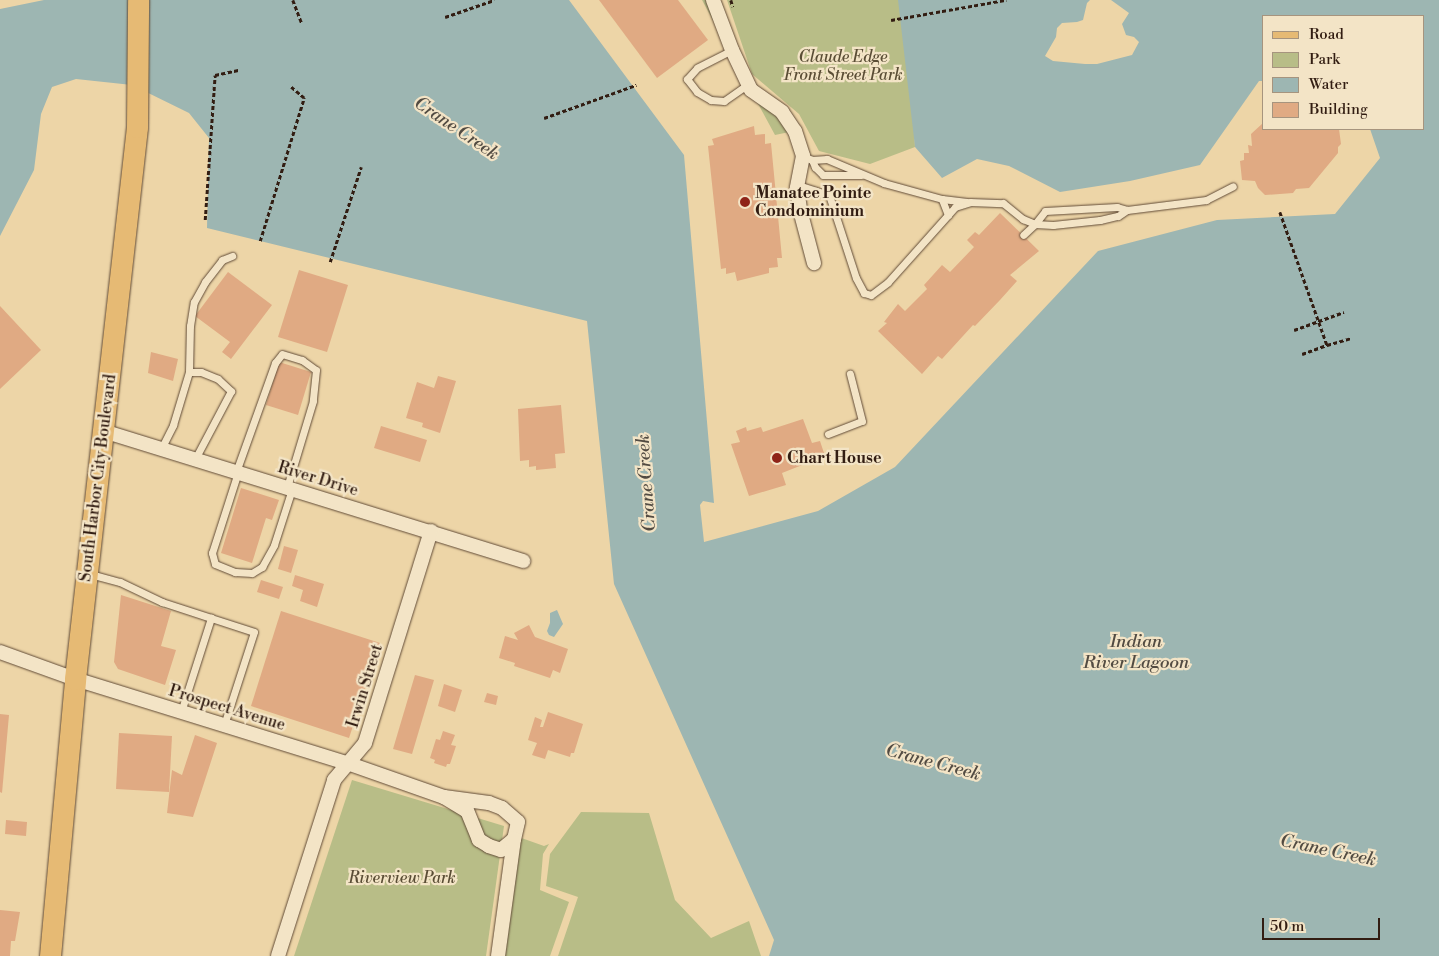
<!DOCTYPE html>
<html>
<head>
<meta charset="utf-8">
<style>
	body { margin:0 }
	#map { position:relative; width:1439px; height:956px; overflow:hidden; background:#edd5a7; font-family:"Libre Bodoni",serif }
	div>[style] { position:absolute }
	[style*='--x'] { left:calc(var(--x)*1px); top:calc(var(--y)*1px); width:calc(var(--w)*1px); rotate:calc(var(--a)*1deg) }
	.green>* { inset:0; background:#b8bd87 }
	.water>* { inset:0; background:#9db6b2 }
	.building>* { inset:0; background:#e0aa83 }
	.path>* { height:2.5px; margin-top:-1.25px; transform-origin:0; background:repeating-linear-gradient(90deg,#321d12 0 4px,transparent 0 6.5px) }
	.roads { filter:drop-shadow(0 0 1px #614b37) drop-shadow(0 0 1px #614b37) }
	.lane>* { height:7px; margin:-3.5px; padding:0 3.5px; transform-origin:3.5px; border-radius:3.5px; background:#f3e4c6 }
	.street>* { height:14px; margin:-7px; padding:0 7px; transform-origin:7px; border-radius:7px; background:#f3e4c6 }
	.primary>* { height:21px; margin:-10.5px; padding:0 10.5px; transform-origin:10.5px; border-radius:10.5px; background:#e6ba74 }
	.dots>* { width:14px; height:14px; translate:-50% -50%; box-sizing:border-box; border:2px solid #f3e4c6; border-radius:50% }
	span { translate:-50% -50%; white-space:nowrap; text-align:center; line-height:1.15; -webkit-text-stroke:4.5px #f3e4c6; paint-order:stroke }
	.park-label { font-size:16px; color:#5a4d35; font-style:italic }
	.poi-label { font-size:16px; color:#321d12; font-weight:700 }
	.left { translate:0 -50%; text-align:left }
	.street-label { font-size:16px; color:#321d12 }
	.water-label { font-size:18px; color:#524b42; font-style:italic }
	.legend { position:absolute; left:1262px; top:15px; width:162px; height:115px; box-sizing:border-box; background:#f3e4c6; border:1px solid #a6947e; margin:0; padding:6px 9px; list-style:none; font-size:15px; color:#321d12 }
	.legend li { display:flex; align-items:center; gap:10px; height:25px }
	.legend b { width:25px; border:1px solid #a6947e }
	.scale { position:absolute; left:1262px; top:918px; width:118px; height:22px; box-sizing:border-box; border:2px solid #321d12; border-top:0; padding-left:6px; font-size:15px; line-height:18px; white-space:nowrap; color:#321d12; -webkit-text-stroke:4px #f3e4c6; paint-order:stroke }
</style>
</head>
<body>
<div id="map">
	<div class="green">
		<i style="clip-path:polygon(702px 0,719px 0,745px 78px,799px 130px,775px 135px)"></i>
		<i style="clip-path:polygon(727px 0,906px 0,915px 147px,870px 164px,819px 151px,799px 114px,752px 74px)"></i>
		<i style="clip-path:polygon(352px 780px,504px 826px,486px 956px,294px 956px)"></i>
		<i style="clip-path:polygon(581px 812px,649px 813px,675px 900px,711px 938px,749px 921px,761px 956px,558px 956px,578px 897px,546px 886px,550px 854px)"></i>
		<i style="clip-path:polygon(513px 835px,544px 846px,549px 844px,543px 854px,540px 890px,569px 902px,550px 956px,498px 956px)"></i>
	</div>
	<div class="water">
		<i style="clip-path:polygon(44px 0,569px 0,684px 155px,714px 503px,703px 501px,700px 505px,704px 542px,818px 511px,895px 467px,1098px 251px,1217px 220px,1335px 214px,1380px 158px,1370px 129px,1423px 129px,1423px 16px,1263px 16px,1263px 81px,1259px 81px,1200px 165px,1130px 181px,1060px 192px,1009px 166px,977px 159px,942px 178px,915px 147px,898px 0,1090px 0,1087px 3px,1083px 20px,1077px 22px,1062px 23px,1057px 28px,1056px 37px,1045px 56px,1053px 61px,1085px 64px,1097px 64px,1132px 55px,1139px 42px,1134px 37px,1126px 35px,1122px 24px,1129px 13px,1111px 0,1439px 0,1439px 956px,769px 956px,774px 940px,614px 584px,587px 321px,207px 228px,209px 138px,189px 113px,132px 85px,76px 79px,52px 87px,41px 114px,34px 170px,0 236px,0 9px)"></i>
		<i style="clip-path:polygon(557px 610px,563px 624px,554px 637px,549px 635px,547px 631px,550px 623px,550px 613px)"></i>
	</div>
	<div class="building">
		<i style="clip-path:polygon(599px 0,678px 0,708px 40px,657px 78px)"></i>
		<i style="clip-path:polygon(1263px 123px,1263px 129px,1339px 129px,1341px 144px,1338px 147px,1338px 153px,1309px 188px,1296px 189px,1293px 193px,1265px 195px,1258px 188px,1255px 181px,1242px 180px,1240px 161px,1244px 160px,1244px 153px,1249px 153px,1248px 145px,1252px 146px,1251px 134px)"></i>
		<i style="clip-path:polygon(754px 126px,755px 135px,765px 134px,765px 144px,771px 143px,782px 258px,777px 258px,778px 267px,769px 268px,769px 273px,737px 281px,735px 272px,726px 274px,726px 268px,721px 269px,708px 146px,714px 145px,712px 139px)"></i>
		<i style="clip-path:polygon(1000px 213px,1039px 251px,1010px 275px,1017px 281px,1000px 300px,975px 326px,973px 325px,942px 359px,938px 356px,922px 374px,878px 331px,887px 323px,884px 322px,898px 304px,905px 311px,927px 289px,924px 285px,942px 265px,950px 272px,974px 247px,967px 240px,975px 232px,979px 235px)"></i>
		<i style="clip-path:polygon(299px 270px,348px 285px,327px 352px,278px 337px)"></i>
		<i style="clip-path:polygon(228px 272px,272px 305px,231px 359px,222px 352px,230px 342px,195px 316px)"></i>
		<i style="clip-path:polygon(0 306px,41px 350px,0 389px)"></i>
		<i style="clip-path:polygon(151px 352px,178px 359px,173px 381px,148px 373px)"></i>
		<i style="clip-path:polygon(279px 362px,311px 372px,298px 415px,266px 405px)"></i>
		<i style="clip-path:polygon(438px 376px,456px 381px,440px 433px,422px 427px,423px 423px,406px 418px,417px 382px,434px 388px)"></i>
		<i style="clip-path:polygon(561px 405px,565px 453px,555px 454px,556px 468px,536px 470px,536px 466px,529px 467px,529px 460px,520px 461px,518px 409px)"></i>
		<i style="clip-path:polygon(803px 419px,812px 443px,820px 441px,825px 456px,782px 473px,786px 485px,749px 496px,731px 444px,740px 442px,736px 431px,746px 427px,747px 431px,761px 427px,763px 432px)"></i>
		<i style="clip-path:polygon(381px 426px,427px 440px,420px 462px,374px 448px)"></i>
		<i style="clip-path:polygon(241px 488px,279px 500px,272px 520px,266px 518px,252px 563px,221px 553px)"></i>
		<i style="clip-path:polygon(284px 546px,298px 550px,291px 573px,278px 569px)"></i>
		<i style="clip-path:polygon(295px 575px,324px 584px,317px 607px,300px 601px,303px 590px,292px 586px)"></i>
		<i style="clip-path:polygon(261px 580px,283px 587px,279px 599px,257px 592px)"></i>
		<i style="clip-path:polygon(121px 595px,171px 611px,161px 646px,176px 650px,165px 685px,118px 669px,114px 662px)"></i>
		<i style="clip-path:polygon(281px 611px,380px 643px,349px 738px,251px 706px)"></i>
		<i style="clip-path:polygon(529px 625px,535px 637px,568px 649px,560px 673px,553px 670px,550px 678px,514px 666px,515px 663px,499px 658px,505px 636px,518px 640px,514px 633px)"></i>
		<i style="clip-path:polygon(415px 675px,434px 680px,412px 754px,393px 749px)"></i>
		<i style="clip-path:polygon(444px 684px,462px 690px,455px 712px,438px 706px)"></i>
		<i style="clip-path:polygon(487px 693px,498px 696px,496px 705px,484px 702px)"></i>
		<i style="clip-path:polygon(548px 712px,583px 724px,574px 753px,571px 753px,570px 757px,548px 750px,545px 759px,532px 755px,537px 743px,528px 740px,535px 717px,542px 720px,540px 727px,543px 727px)"></i>
		<i style="clip-path:polygon(0 714px,9px 715px,2px 793px,0 792px)"></i>
		<i style="clip-path:polygon(443px 731px,455px 735px,451px 745px,456px 746px,450px 764px,447px 764px,446px 767px,434px 763px,435px 760px,430px 758px,436px 739px,440px 740px)"></i>
		<i style="clip-path:polygon(119px 733px,172px 736px,169px 792px,116px 789px)"></i>
		<i style="clip-path:polygon(195px 735px,217px 743px,193px 817px,167px 813px,172px 770px,182px 775px)"></i>
		<i style="clip-path:polygon(6px 820px,27px 822px,26px 836px,5px 834px)"></i>
		<i style="clip-path:polygon(0 910px,20px 912px,15px 941px,11px 941px,10px 956px,0 956px)"></i>
	</div>
	<div class="path">
		<i style="--x:293;--y:0;--w:25;--a:69"></i>
		<i style="--x:731;--y:0;--w:7;--a:74"></i>
		<i style="--x:445;--y:17;--w:52;--a:-19.1"></i>
		<i style="--x:891;--y:20;--w:117;--a:-9.9"></i>
		<i style="--x:544;--y:118;--w:98;--a:-19.7"></i>
		<i style="--x:1280;--y:212;--w:141;--a:70.5"></i>
		<i style="--x:1327;--y:345;--w:25;--a:-16"></i>
		<i style="--x:205;--y:220;--w:145;--a:-86.1"></i>
		<i style="--x:215;--y:75;--w:25;--a:-12"></i>
		<i style="--x:260;--y:241;--w:150;--a:-72.9"></i>
		<i style="--x:304;--y:98;--w:17;--a:-140"></i>
		<i style="--x:330;--y:262;--w:100;--a:-71.9"></i>
		<i style="--x:1294;--y:330;--w:53;--a:-19.8"></i>
		<i style="--x:1302;--y:354;--w:27;--a:-20"></i>
	</div>
	<div class="roads">
		<div class="lane">
			<i style="--x:732;--y:50;--w:39;--a:153"></i>
			<i style="--x:697;--y:68;--w:15;--a:132"></i>
			<i style="--x:687;--y:79;--w:16;--a:52"></i>
			<i style="--x:697;--y:92;--w:16;--a:30"></i>
			<i style="--x:711;--y:100;--w:13;--a:4"></i>
			<i style="--x:724;--y:101;--w:29;--a:-35"></i>
			<i style="--x:812;--y:160;--w:8;--a:67"></i>
			<i style="--x:815;--y:167;--w:11;--a:45"></i>
			<i style="--x:823;--y:175;--w:38;--a:0"></i>
			<i style="--x:798;--y:185;--w:33;--a:18"></i>
			<i style="--x:829;--y:195;--w:87;--a:72"></i>
			<i style="--x:856;--y:278;--w:17;--a:62"></i>
			<i style="--x:864;--y:293;--w:7;--a:16"></i>
			<i style="--x:871;--y:295;--w:21;--a:-37"></i>
			<i style="--x:888;--y:282;--w:90;--a:-48.2"></i>
			<i style="--x:948;--y:215;--w:17;--a:-111"></i>
			<i style="--x:942;--y:199;--w:60;--a:-164.6"></i>
			<i style="--x:884;--y:183;--w:62;--a:-157.2"></i>
			<i style="--x:827;--y:159;--w:15;--a:176"></i>
			<i style="--x:812;--y:160;--w:10;--a:-156"></i>
			<i style="--x:942;--y:199;--w:25;--a:7"></i>
			<i style="--x:948;--y:215;--w:11;--a:-49"></i>
			<i style="--x:955;--y:207;--w:16;--a:-18"></i>
			<i style="--x:970;--y:202;--w:33;--a:2"></i>
			<i style="--x:1003;--y:203;--w:26;--a:39"></i>
			<i style="--x:1023;--y:219;--w:13;--a:23"></i>
			<i style="--x:1035;--y:224;--w:16;--a:137"></i>
			<i style="--x:1035;--y:224;--w:18;--a:3"></i>
			<i style="--x:1053;--y:225;--w:47;--a:-6.1"></i>
			<i style="--x:1100;--y:220;--w:18;--a:-13"></i>
			<i style="--x:1118;--y:216;--w:11;--a:-34"></i>
			<i style="--x:1127;--y:210;--w:80;--a:-7.2"></i>
			<i style="--x:1206;--y:200;--w:30;--a:-27"></i>
			<i style="--x:1035;--y:224;--w:16;--a:-52"></i>
			<i style="--x:1045;--y:211;--w:72;--a:-3.2"></i>
			<i style="--x:1117;--y:207;--w:10;--a:17"></i>
			<i style="--x:189;--y:372;--w:46;--a:-88.8"></i>
			<i style="--x:190;--y:326;--w:24;--a:-81"></i>
			<i style="--x:194;--y:302;--w:23;--a:-61"></i>
			<i style="--x:205;--y:282;--w:28;--a:-52"></i>
			<i style="--x:222;--y:260;--w:11;--a:-22"></i>
			<i style="--x:828;--y:434;--w:36;--a:-21"></i>
			<i style="--x:862;--y:421;--w:49;--a:-104.3"></i>
			<i style="--x:161;--y:449;--w:27;--a:-63"></i>
			<i style="--x:173;--y:425;--w:55;--a:-73.2"></i>
			<i style="--x:189;--y:372;--w:12;--a:0"></i>
			<i style="--x:201;--y:372;--w:18;--a:22"></i>
			<i style="--x:218;--y:379;--w:18;--a:43"></i>
			<i style="--x:231;--y:391;--w:77;--a:117.9"></i>
			<i style="--x:236;--y:472;--w:116;--a:-70.3"></i>
			<i style="--x:275;--y:363;--w:11;--a:-52"></i>
			<i style="--x:282;--y:354;--w:21;--a:17"></i>
			<i style="--x:302;--y:360;--w:17;--a:36"></i>
			<i style="--x:316;--y:370;--w:31;--a:96"></i>
			<i style="--x:313;--y:401;--w:90;--a:106.8"></i>
			<i style="--x:238;--y:472;--w:85;--a:107.8"></i>
			<i style="--x:212;--y:553;--w:11;--a:75"></i>
			<i style="--x:215;--y:564;--w:22;--a:22"></i>
			<i style="--x:235;--y:572;--w:17;--a:3"></i>
			<i style="--x:252;--y:573;--w:12;--a:-31"></i>
			<i style="--x:262;--y:567;--w:25;--a:-61"></i>
			<i style="--x:274;--y:545;--w:59;--a:-72.2"></i>
			<i style="--x:90;--y:574;--w:31;--a:15"></i>
			<i style="--x:120;--y:582;--w:47;--a:25.5"></i>
			<i style="--x:162;--y:602;--w:52;--a:18.1"></i>
			<i style="--x:181;--y:712;--w:99;--a:-72.3"></i>
			<i style="--x:211;--y:618;--w:45;--a:18"></i>
			<i style="--x:254;--y:632;--w:98;--a:107.9"></i>
		</div>
		<div class="street">
			<i style="--x:713;--y:0;--w:53;--a:69.2"></i>
			<i style="--x:732;--y:50;--w:44;--a:64.6"></i>
			<i style="--x:751;--y:90;--w:38;--a:35"></i>
			<i style="--x:782;--y:112;--w:23;--a:56"></i>
			<i style="--x:795;--y:131;--w:26;--a:72"></i>
			<i style="--x:803;--y:156;--w:33;--a:101"></i>
			<i style="--x:797;--y:188;--w:22;--a:82"></i>
			<i style="--x:800;--y:210;--w:55;--a:75.2"></i>
			<i style="--x:103;--y:431;--w:440;--a:17.2"></i>
			<i style="--x:0;--y:652;--w:80;--a:19.8"></i>
			<i style="--x:75;--y:679;--w:285;--a:17.2"></i>
			<i style="--x:347;--y:763;--w:103;--a:19.3"></i>
			<i style="--x:444;--y:797;--w:45;--a:7.6"></i>
			<i style="--x:489;--y:803;--w:14;--a:21"></i>
			<i style="--x:502;--y:808;--w:21;--a:41"></i>
			<i style="--x:518;--y:822;--w:17;--a:103"></i>
			<i style="--x:514;--y:839;--w:17;--a:140"></i>
			<i style="--x:501;--y:850;--w:13;--a:-162"></i>
			<i style="--x:489;--y:846;--w:12;--a:-149"></i>
			<i style="--x:479;--y:840;--w:31;--a:-112"></i>
			<i style="--x:467;--y:811;--w:27;--a:-149"></i>
			<i style="--x:278;--y:956;--w:185;--a:-72.3"></i>
			<i style="--x:334;--y:780;--w:48;--a:-50"></i>
			<i style="--x:365;--y:743;--w:222;--a:-72.7"></i>
			<i style="--x:498;--y:956;--w:118;--a:-82.2"></i>
		</div>
		<div class="primary">
			<i style="--x:50;--y:956;--w:278;--a:-84.8"></i>
			<i style="--x:75;--y:679;--w:555;--a:-83.59"></i>
			<i style="--x:137;--y:127;--w:127;--a:-89.5"></i>
		</div>
	</div>
	<div class="dots">
		<i style="left:745px;top:202px;background:#8f2418"></i>
		<i style="left:777px;top:458px;background:#8f2418"></i>
	</div>
	<div class="park-label">
		<span style="left:843px;top:66px">Claude Edge<br>Front Street Park</span>
		<span style="left:402px;top:878px">Riverview Park</span>
	</div>
	<div class="poi-label">
		<span class="left" style="left:755px;top:202px">Manatee Pointe<br>Condominium</span>
		<span class="left" style="left:787px;top:458px">Chart House</span>
	</div>
	<div class="street-label">
		<span style="left:98px;top:478px;rotate:-83deg">South Harbor City Boulevard</span>
		<span style="left:318px;top:479px;rotate:17deg">River Drive</span>
		<span style="left:365px;top:686px;rotate:-73deg">Irwin Street</span>
		<span style="left:227px;top:708px;rotate:17deg">Prospect Avenue</span>
	</div>
	<div class="water-label">
		<span style="left:456px;top:129px;rotate:34deg">Crane Creek</span>
		<span style="left:647px;top:483px;rotate:-94deg">Crane Creek</span>
		<span style="left:1136px;top:653px">Indian<br>River Lagoon</span>
		<span style="left:933px;top:763px;rotate:15deg">Crane Creek</span>
		<span style="left:1328px;top:851px;rotate:12deg">Crane Creek</span>
	</div>
	<ul class="legend">
	<li><b style="height:6px;background:#e6ba74"></b>Road</li>
	<li><b style="height:14px;background:#b8bd87"></b>Park</li>
	<li><b style="height:14px;background:#9db6b2"></b>Water</li>
	<li><b style="height:14px;background:#e0aa83"></b>Building</li>
	</ul>
	<div class="scale">50 m</div>
</div>
</body>
</html>
